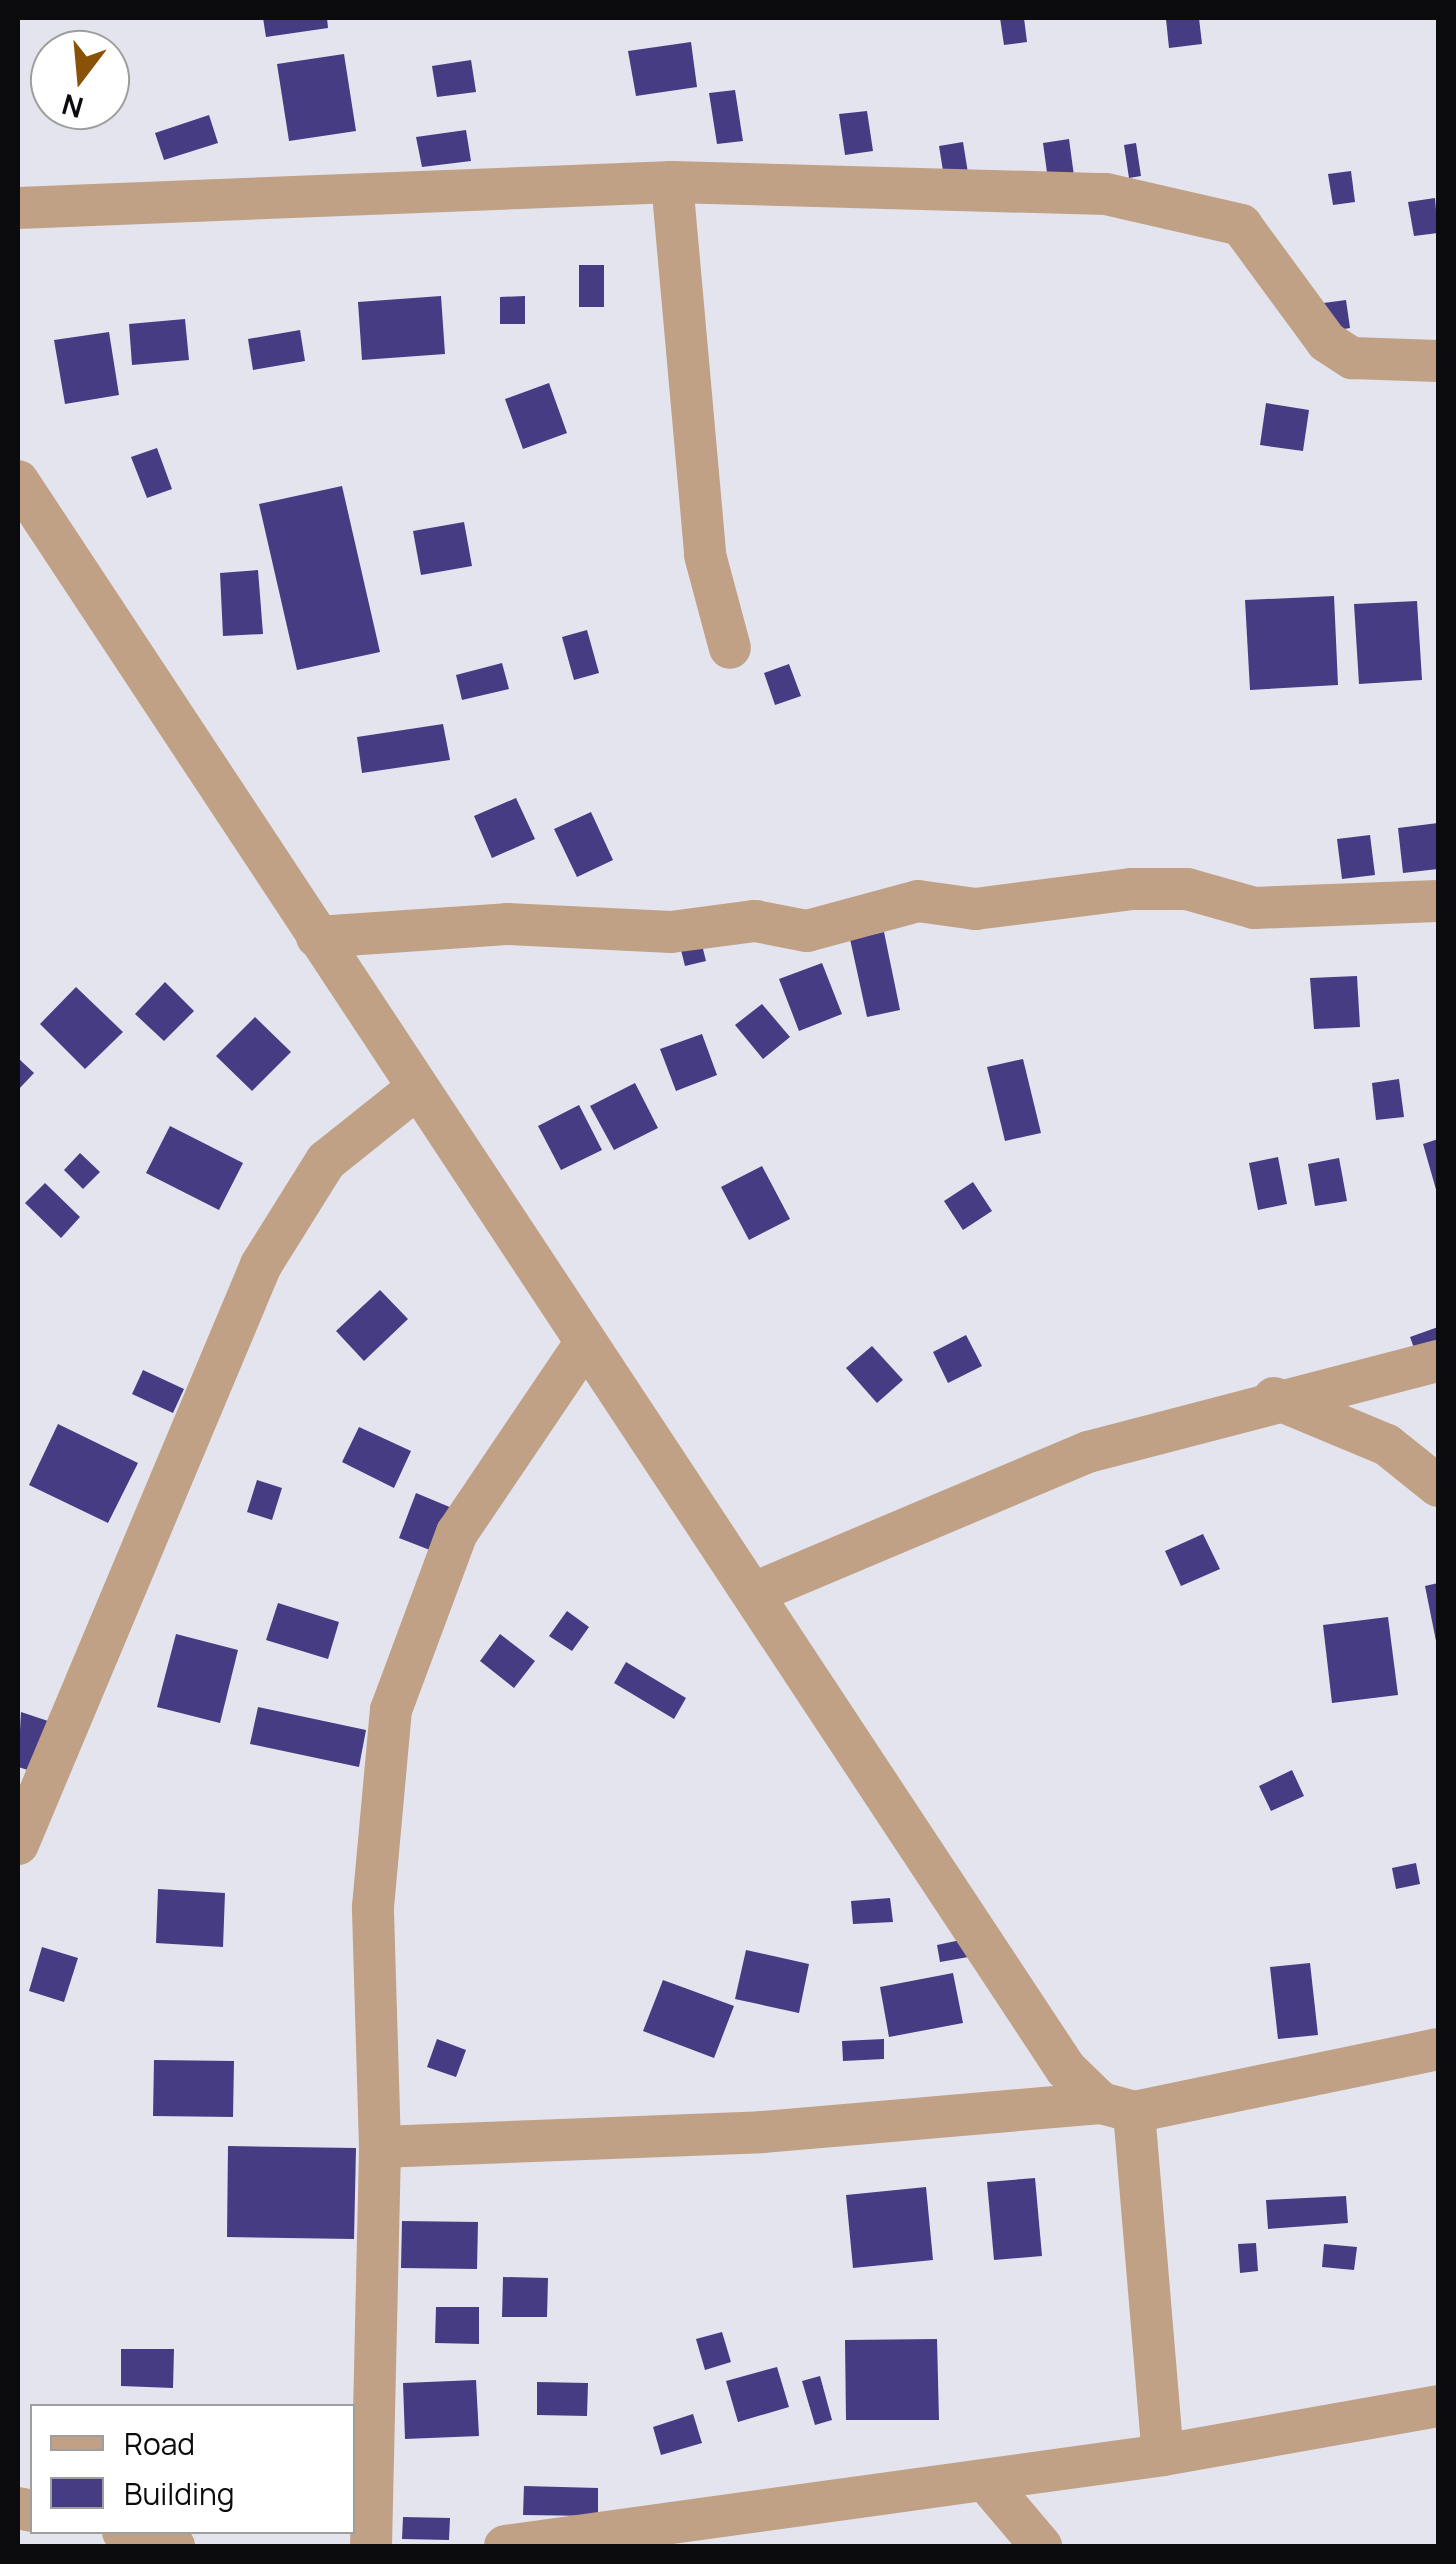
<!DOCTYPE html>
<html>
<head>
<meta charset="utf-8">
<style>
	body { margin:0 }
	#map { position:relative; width:1456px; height:2564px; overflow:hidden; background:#e4e4ee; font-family:Manrope,sans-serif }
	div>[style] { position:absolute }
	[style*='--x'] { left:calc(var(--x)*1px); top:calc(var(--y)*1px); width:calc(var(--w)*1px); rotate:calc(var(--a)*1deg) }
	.building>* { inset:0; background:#463c84 }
	.minor>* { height:42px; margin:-21px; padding:0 21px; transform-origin:21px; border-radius:21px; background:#c0a186 }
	span { translate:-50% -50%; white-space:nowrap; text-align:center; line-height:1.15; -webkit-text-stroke:10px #fff; paint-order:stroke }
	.frame { position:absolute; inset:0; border:20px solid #0c0c0f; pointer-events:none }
	.legend { position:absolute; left:30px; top:2404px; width:325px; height:130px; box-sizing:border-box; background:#fff; border:2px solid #9e9e9f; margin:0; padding:12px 18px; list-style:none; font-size:30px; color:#0c0c0f }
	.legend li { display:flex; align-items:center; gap:20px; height:50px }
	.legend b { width:50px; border:2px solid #9e9e9f }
	.north { position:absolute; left:30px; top:30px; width:100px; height:100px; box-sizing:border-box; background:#fff; border:2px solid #9e9e9f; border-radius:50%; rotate:196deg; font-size:28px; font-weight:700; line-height:40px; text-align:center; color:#0c0c0f }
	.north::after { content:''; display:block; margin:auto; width:35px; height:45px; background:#8a5108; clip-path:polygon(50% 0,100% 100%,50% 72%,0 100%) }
</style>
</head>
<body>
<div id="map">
	<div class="building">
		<i style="clip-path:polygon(263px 18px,327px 18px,328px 28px,266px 37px)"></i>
		<i style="clip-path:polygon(1000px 18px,1024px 18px,1027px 42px,1004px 45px)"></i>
		<i style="clip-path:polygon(1199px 18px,1202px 44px,1169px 48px,1166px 19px)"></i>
		<i style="clip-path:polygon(691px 42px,697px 87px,636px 96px,628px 51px)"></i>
		<i style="clip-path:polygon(344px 54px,356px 131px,289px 141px,277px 64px)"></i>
		<i style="clip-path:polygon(471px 60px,476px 92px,437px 97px,432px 66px)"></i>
		<i style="clip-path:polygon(735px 90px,743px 141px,717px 144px,709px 93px)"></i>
		<i style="clip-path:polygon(867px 111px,873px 151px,845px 155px,839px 114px)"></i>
		<i style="clip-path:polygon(209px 115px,218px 143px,164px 160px,155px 133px)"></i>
		<i style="clip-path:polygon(466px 130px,471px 161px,422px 167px,416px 137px)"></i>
		<i style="clip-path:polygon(1069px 139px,1074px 176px,1048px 180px,1043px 143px)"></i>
		<i style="clip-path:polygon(963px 142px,968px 173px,944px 177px,939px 146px)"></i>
		<i style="clip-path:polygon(1136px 143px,1141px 176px,1129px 178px,1124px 145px)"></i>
		<i style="clip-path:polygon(1351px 171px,1355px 202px,1333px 205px,1328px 174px)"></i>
		<i style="clip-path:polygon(1435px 198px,1438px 233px,1414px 236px,1408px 202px)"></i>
		<i style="clip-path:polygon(579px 265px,604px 265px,604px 307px,579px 307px)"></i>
		<i style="clip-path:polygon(441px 296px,445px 354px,362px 360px,358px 302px)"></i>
		<i style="clip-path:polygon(525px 296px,525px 324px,500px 324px,500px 297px)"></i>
		<i style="clip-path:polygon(1346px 300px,1350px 328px,1321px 333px,1316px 304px)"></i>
		<i style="clip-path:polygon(185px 319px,189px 360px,132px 365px,129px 324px)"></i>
		<i style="clip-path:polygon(300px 330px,305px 361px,253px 370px,248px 339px)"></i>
		<i style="clip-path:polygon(109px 332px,119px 395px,65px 404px,54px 340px)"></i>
		<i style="clip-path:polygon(549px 383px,567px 433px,523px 449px,505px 399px)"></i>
		<i style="clip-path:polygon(1266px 403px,1309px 410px,1303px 451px,1260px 445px)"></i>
		<i style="clip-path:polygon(157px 448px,172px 489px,147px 498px,131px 457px)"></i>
		<i style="clip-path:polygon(342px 486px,380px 652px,297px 670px,259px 504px)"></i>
		<i style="clip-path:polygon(464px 522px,472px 566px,421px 575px,413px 531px)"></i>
		<i style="clip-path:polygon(258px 570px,263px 634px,223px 636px,220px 573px)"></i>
		<i style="clip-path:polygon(1334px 596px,1338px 685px,1250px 690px,1245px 600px)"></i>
		<i style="clip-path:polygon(1417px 601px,1422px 680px,1359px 684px,1354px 604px)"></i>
		<i style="clip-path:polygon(587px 630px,599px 673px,574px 680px,562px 637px)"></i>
		<i style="clip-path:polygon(502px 663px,509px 689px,462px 700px,456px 675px)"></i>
		<i style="clip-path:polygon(789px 664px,801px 696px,775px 705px,764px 673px)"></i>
		<i style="clip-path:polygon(443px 724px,450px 760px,362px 773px,357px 737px)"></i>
		<i style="clip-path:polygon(516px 798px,535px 839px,492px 858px,474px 816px)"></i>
		<i style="clip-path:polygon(591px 812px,613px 860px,577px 877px,554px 829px)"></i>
		<i style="clip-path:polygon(1438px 823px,1438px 869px,1403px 873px,1398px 828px)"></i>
		<i style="clip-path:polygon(1370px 835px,1375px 875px,1342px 879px,1337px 839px)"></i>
		<i style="clip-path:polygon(884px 932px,900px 1010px,867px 1017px,850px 939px)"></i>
		<i style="clip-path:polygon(701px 941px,706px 961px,685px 966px,680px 946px)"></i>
		<i style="clip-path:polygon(822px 963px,842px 1014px,799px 1031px,779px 979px)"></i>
		<i style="clip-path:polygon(1357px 976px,1360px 1027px,1314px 1029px,1310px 978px)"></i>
		<i style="clip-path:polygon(165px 982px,194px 1011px,164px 1041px,135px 1014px)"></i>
		<i style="clip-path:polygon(76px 987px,123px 1032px,85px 1069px,40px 1024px)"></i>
		<i style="clip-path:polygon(762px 1004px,790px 1037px,763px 1059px,735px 1025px)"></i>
		<i style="clip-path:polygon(255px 1017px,291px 1052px,252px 1091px,216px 1056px)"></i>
		<i style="clip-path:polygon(702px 1034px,717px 1075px,676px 1091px,660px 1049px)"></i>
		<i style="clip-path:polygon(18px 1058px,34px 1073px,18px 1090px)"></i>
		<i style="clip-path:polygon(1023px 1059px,1041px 1133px,1005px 1141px,987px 1067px)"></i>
		<i style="clip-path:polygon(1399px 1079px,1404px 1117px,1376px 1120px,1372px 1083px)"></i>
		<i style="clip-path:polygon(635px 1083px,658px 1128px,614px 1150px,590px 1106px)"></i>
		<i style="clip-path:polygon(579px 1105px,602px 1150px,561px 1170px,538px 1126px)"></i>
		<i style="clip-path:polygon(170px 1126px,243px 1163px,219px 1210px,146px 1173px)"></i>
		<i style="clip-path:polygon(1438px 1139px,1438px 1193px,1437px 1193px,1423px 1144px)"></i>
		<i style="clip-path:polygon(80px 1153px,100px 1172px,83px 1189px,64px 1170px)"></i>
		<i style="clip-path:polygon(1278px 1157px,1287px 1204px,1258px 1210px,1249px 1163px)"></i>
		<i style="clip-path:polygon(1339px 1158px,1347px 1201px,1315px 1206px,1308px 1164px)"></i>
		<i style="clip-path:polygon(762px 1166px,790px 1219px,749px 1240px,721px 1187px)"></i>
		<i style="clip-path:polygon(973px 1182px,992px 1211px,963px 1230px,944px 1201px)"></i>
		<i style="clip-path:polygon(45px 1183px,80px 1217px,61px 1238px,25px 1203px)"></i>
		<i style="clip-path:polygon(380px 1290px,408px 1319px,364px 1361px,336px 1331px)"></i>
		<i style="clip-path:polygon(1438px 1327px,1438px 1355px,1419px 1362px,1410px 1337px)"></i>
		<i style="clip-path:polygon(966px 1335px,982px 1366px,948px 1383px,933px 1352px)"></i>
		<i style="clip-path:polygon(872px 1346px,903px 1380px,877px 1403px,846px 1368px)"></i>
		<i style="clip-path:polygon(143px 1370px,184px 1389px,173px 1413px,132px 1394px)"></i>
		<i style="clip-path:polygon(58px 1424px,138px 1463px,108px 1523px,29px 1485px)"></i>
		<i style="clip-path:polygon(359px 1427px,411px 1451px,394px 1488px,342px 1462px)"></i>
		<i style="clip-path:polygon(257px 1480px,282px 1488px,272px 1520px,247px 1512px)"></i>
		<i style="clip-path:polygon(416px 1493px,452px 1508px,435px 1552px,399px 1538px)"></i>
		<i style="clip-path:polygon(1203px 1534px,1220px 1569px,1181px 1586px,1165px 1551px)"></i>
		<i style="clip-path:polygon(1438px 1583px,1438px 1646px,1437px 1646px,1425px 1586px)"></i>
		<i style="clip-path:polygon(278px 1603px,339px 1622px,328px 1659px,266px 1640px)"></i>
		<i style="clip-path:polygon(567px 1611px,589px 1627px,572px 1651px,549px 1636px)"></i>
		<i style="clip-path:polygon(1388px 1617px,1398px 1695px,1332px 1703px,1323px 1625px)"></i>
		<i style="clip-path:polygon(176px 1634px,238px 1650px,220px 1723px,157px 1707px)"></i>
		<i style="clip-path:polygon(500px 1634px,535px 1661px,514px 1688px,480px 1661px)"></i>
		<i style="clip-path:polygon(626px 1662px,686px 1698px,674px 1719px,614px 1683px)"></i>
		<i style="clip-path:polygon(258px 1707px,366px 1730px,359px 1767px,250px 1744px)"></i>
		<i style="clip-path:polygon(21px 1712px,57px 1724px,41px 1774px,18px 1767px)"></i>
		<i style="clip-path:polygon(1292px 1770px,1304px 1796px,1271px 1811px,1259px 1786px)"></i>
		<i style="clip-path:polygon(1416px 1863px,1420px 1884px,1396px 1889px,1392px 1868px)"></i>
		<i style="clip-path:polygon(158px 1889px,225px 1893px,223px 1947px,156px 1943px)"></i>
		<i style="clip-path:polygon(890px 1898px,893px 1922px,853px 1924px,851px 1901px)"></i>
		<i style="clip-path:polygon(970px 1938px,974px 1956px,940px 1962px,937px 1945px)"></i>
		<i style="clip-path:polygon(42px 1947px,78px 1958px,64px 2002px,29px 1991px)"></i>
		<i style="clip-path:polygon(746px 1950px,809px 1964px,799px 2013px,735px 1999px)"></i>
		<i style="clip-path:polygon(1310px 1963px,1318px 2035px,1278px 2039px,1270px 1967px)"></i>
		<i style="clip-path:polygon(953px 1973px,963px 2023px,889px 2037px,880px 1987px)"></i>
		<i style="clip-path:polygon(663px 1980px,734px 2006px,714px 2058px,643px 2031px)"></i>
		<i style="clip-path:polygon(437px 2039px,466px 2050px,456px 2077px,427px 2067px)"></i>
		<i style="clip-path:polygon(884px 2039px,884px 2059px,843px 2061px,842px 2041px)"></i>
		<i style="clip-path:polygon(154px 2060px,234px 2061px,233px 2117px,153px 2116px)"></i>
		<i style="clip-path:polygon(228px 2146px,356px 2148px,354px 2239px,227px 2237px)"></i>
		<i style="clip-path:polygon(1035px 2178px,1042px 2256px,994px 2260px,987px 2182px)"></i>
		<i style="clip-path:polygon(926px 2187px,933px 2260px,853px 2268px,846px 2195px)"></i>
		<i style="clip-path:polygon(1346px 2196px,1348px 2223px,1268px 2229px,1266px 2200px)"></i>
		<i style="clip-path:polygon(402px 2221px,478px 2222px,477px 2269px,401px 2268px)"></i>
		<i style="clip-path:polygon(1256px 2243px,1258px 2271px,1240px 2273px,1238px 2244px)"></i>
		<i style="clip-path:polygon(1324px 2244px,1357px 2247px,1354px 2270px,1322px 2267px)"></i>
		<i style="clip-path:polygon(503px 2277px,548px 2278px,547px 2317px,502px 2317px)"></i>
		<i style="clip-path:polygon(436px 2307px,479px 2307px,479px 2344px,435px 2343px)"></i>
		<i style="clip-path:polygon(722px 2332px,731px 2362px,705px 2370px,696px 2339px)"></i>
		<i style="clip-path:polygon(937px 2339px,939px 2420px,846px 2420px,845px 2340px)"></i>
		<i style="clip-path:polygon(121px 2349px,174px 2349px,173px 2388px,121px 2386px)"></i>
		<i style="clip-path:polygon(777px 2367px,789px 2407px,738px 2422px,726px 2381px)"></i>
		<i style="clip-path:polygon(820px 2376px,832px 2420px,815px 2425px,802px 2381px)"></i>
		<i style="clip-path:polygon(476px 2380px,479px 2436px,405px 2439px,403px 2383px)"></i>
		<i style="clip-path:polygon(537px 2382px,588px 2383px,587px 2416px,537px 2415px)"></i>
		<i style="clip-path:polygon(693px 2414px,702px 2443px,661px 2455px,653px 2427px)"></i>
		<i style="clip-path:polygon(524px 2486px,598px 2488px,598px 2516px,523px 2515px)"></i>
		<i style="clip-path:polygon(403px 2517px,450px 2518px,449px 2540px,402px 2539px)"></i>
	</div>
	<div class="minor">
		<i style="--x:672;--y:182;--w:374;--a:84.9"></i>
		<i style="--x:705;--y:555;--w:96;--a:75"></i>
		<i style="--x:18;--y:208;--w:655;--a:-2.28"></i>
		<i style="--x:672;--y:182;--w:434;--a:1.6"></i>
		<i style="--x:1106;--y:194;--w:139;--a:12.9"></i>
		<i style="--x:1241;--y:225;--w:145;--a:53.7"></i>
		<i style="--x:1327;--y:342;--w:30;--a:33"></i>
		<i style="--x:1352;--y:358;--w:86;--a:2"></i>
		<i style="--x:18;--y:481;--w:1903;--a:56.58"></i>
		<i style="--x:1066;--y:2069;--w:49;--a:44.2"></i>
		<i style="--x:1101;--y:2103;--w:34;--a:15"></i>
		<i style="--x:1134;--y:2112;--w:310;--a:-11.7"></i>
		<i style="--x:317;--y:937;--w:190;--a:-3.9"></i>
		<i style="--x:507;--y:924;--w:164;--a:2.8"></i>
		<i style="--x:671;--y:932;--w:85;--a:-7.5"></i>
		<i style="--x:755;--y:921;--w:53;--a:10.9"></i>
		<i style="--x:807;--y:931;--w:115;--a:-15.1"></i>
		<i style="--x:918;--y:901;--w:58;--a:8"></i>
		<i style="--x:975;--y:909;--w:157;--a:-7.3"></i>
		<i style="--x:1131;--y:889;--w:56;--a:0"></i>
		<i style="--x:1187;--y:889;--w:70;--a:15.8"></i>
		<i style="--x:1254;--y:908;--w:184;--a:-2.2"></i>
		<i style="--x:1274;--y:1398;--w:122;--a:22.6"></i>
		<i style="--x:1387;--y:1445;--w:65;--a:38.8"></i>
		<i style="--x:754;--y:1593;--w:363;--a:-22.9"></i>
		<i style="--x:1088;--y:1452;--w:362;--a:-14.6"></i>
		<i style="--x:18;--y:1844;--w:628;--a:-67.23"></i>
		<i style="--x:261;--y:1265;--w:123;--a:-58"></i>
		<i style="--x:326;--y:1161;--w:114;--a:-38.6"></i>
		<i style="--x:1134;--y:2112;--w:344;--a:85.2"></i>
		<i style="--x:380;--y:2147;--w:382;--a:-2.2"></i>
		<i style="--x:762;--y:2132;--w:340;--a:-4.9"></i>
		<i style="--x:985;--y:2480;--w:87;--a:49.7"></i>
		<i style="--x:18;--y:2508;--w:14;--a:12"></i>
		<i style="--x:123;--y:2532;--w:53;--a:15.4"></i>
		<i style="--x:371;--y:2546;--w:399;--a:-88.7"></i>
		<i style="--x:380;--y:2147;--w:240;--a:-91.7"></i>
		<i style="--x:373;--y:1907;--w:198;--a:-84.8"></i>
		<i style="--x:391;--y:1710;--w:189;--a:-69.6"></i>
		<i style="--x:457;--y:1533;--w:229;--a:-56"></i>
		<i style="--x:505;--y:2546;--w:664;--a:-7.87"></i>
		<i style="--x:1163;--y:2455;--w:279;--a:-10.1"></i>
	</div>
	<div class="frame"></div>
	<ul class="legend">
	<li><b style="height:12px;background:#c0a186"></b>Road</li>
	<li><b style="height:28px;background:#463c84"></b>Building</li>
	</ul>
	<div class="north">N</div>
</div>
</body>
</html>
